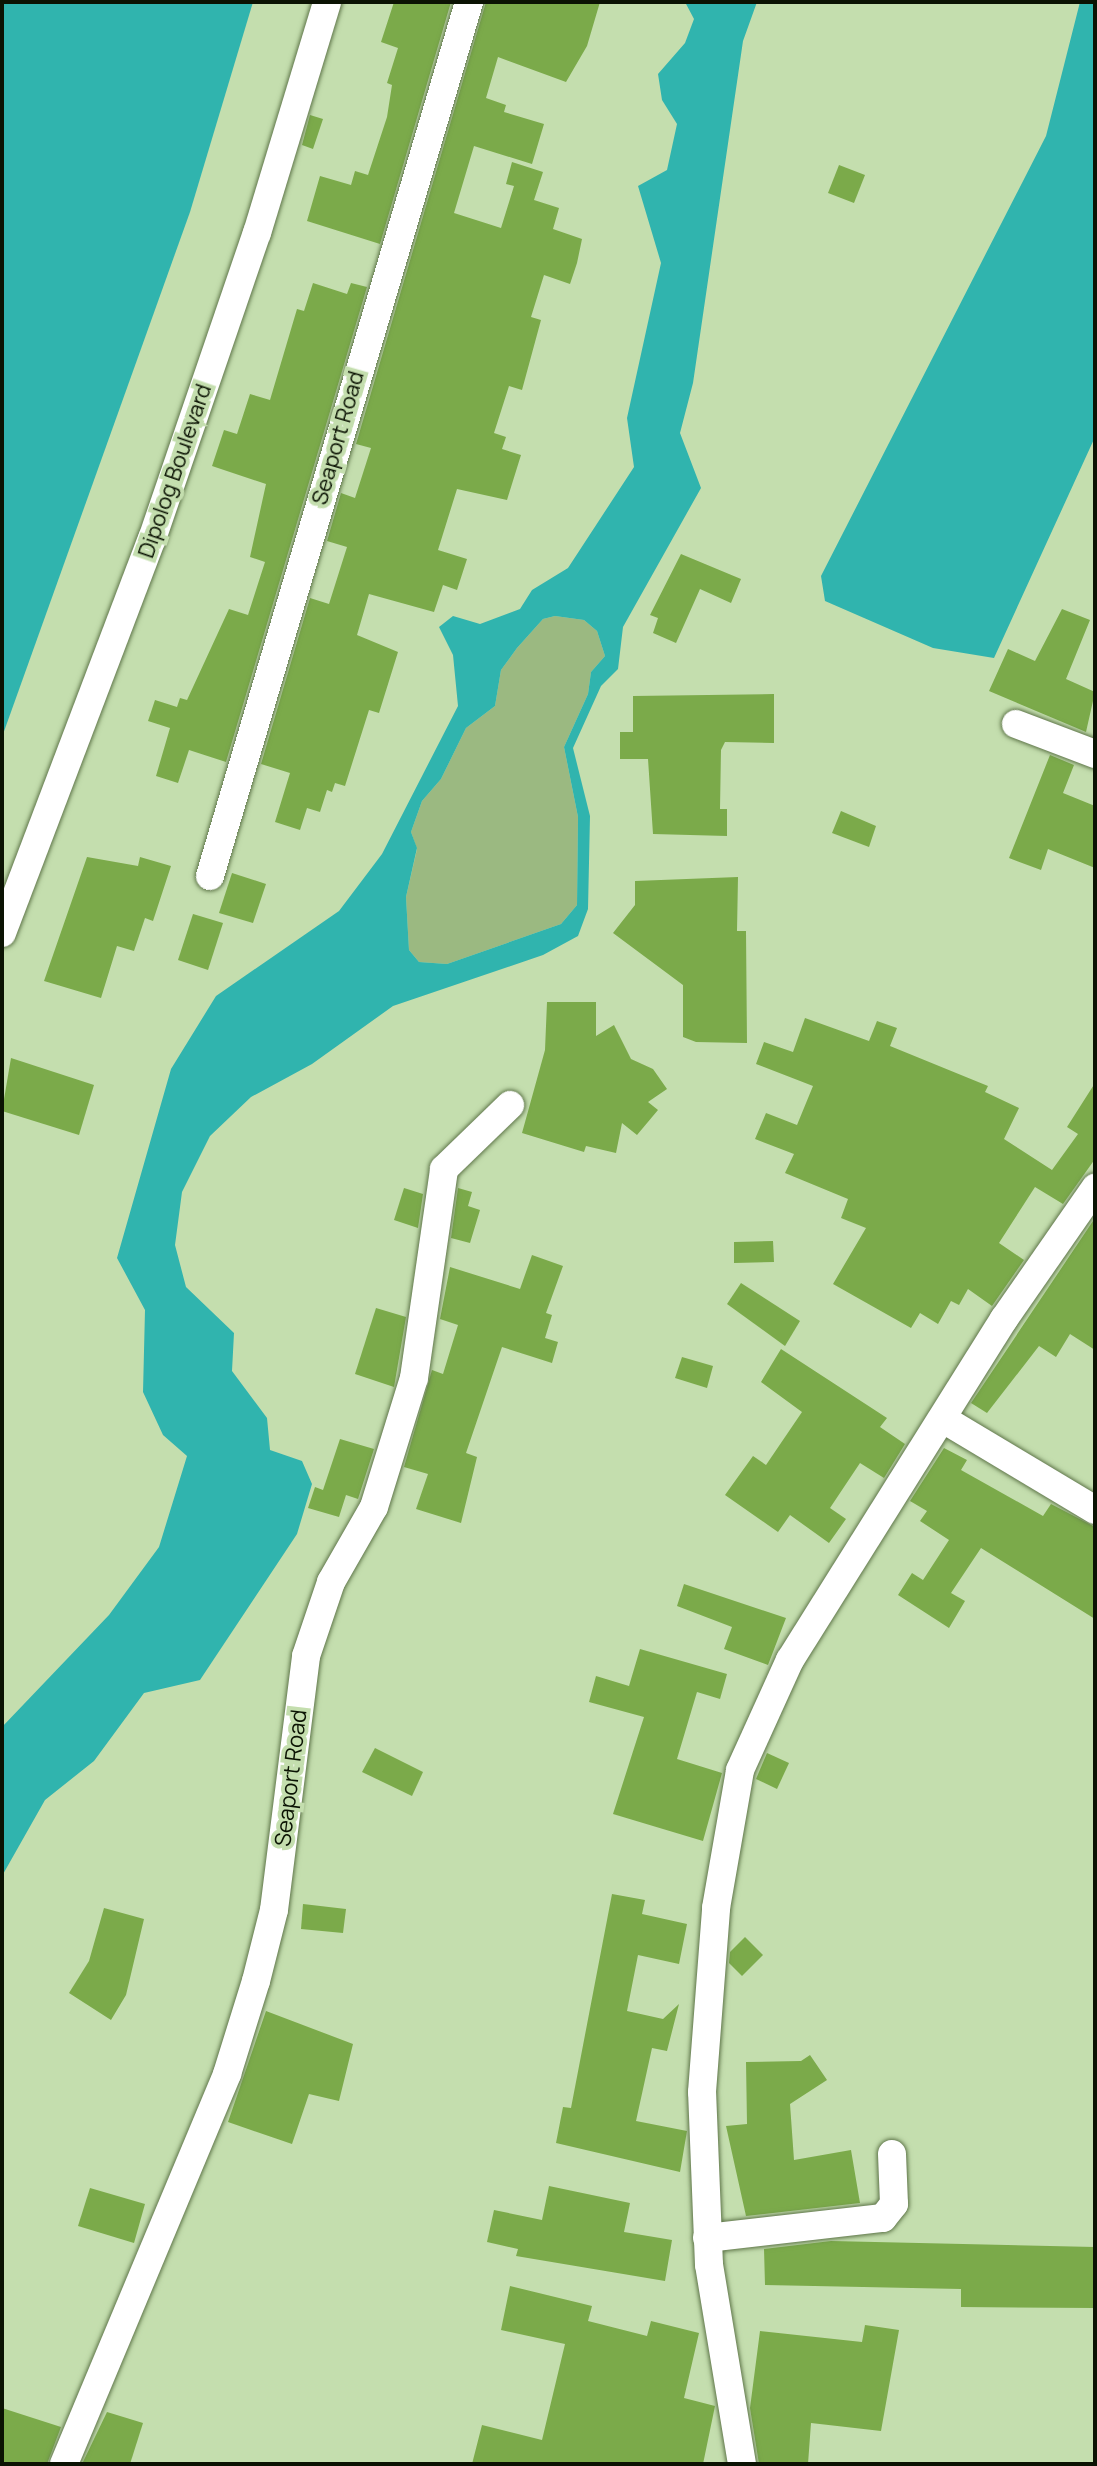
<!DOCTYPE html>
<html>
<head>
<meta charset="utf-8">
<style>
	body { margin:0 }
	#map { position:relative; width:1097px; height:2466px; overflow:hidden; background:#c4deae; font-family:Manrope,sans-serif }
	div>[style] { position:absolute }
	[style*='--x'] { left:calc(var(--x)*1px); top:calc(var(--y)*1px); width:calc(var(--w)*1px); rotate:calc(var(--a)*1deg) }
	.green>* { inset:0; background:#9bb981 }
	.water>* { inset:0; background:#30b4ae }
	.building>* { inset:0; background:#7baa4a }
	.roads { filter:drop-shadow(0 0 2px #5f764a) drop-shadow(0 0 2px #5f764a) }
	.minor>* { height:28px; margin:-14px; padding:0 14px; transform-origin:14px; border-radius:14px; background:#fff }
	span { translate:-50% -50%; white-space:nowrap; text-align:center; line-height:1.15; -webkit-text-stroke:8px #c4deae; paint-order:stroke }
	.street-label { font-size:22px; color:#0b1303 }
	.frame { position:absolute; inset:0; border:4px solid #0b1303; pointer-events:none }
</style>
</head>
<body>
<div id="map">
	<div class="green">
		<i style="clip-path:polygon(555px 616px,584px 620px,597px 631px,605px 656px,591px 672px,588px 694px,564px 747px,578px 817px,577px 905px,561px 924px,447px 964px,419px 962px,409px 950px,406px 897px,417px 849px,411px 832px,422px 801px,441px 779px,466px 728px,495px 706px,501px 670px,517px 648px,543px 619px)"></i>
	</div>
	<div class="water">
		<i style="clip-path:polygon(2px 2px,253px 2px,190px 212px,2px 737px)"></i>
		<i style="clip-path:polygon(evenodd,685px 2px,757px 2px,743px 41px,693px 383px,680px 433px,701px 488px,623px 627px,618px 669px,601px 686px,573px 748px,590px 816px,588px 909px,578px 936px,543px 955px,393px 1006px,312px 1064px,251px 1097px,210px 1136px,182px 1192px,175px 1245px,186px 1287px,234px 1333px,232px 1371px,267px 1418px,270px 1450px,302px 1461px,312px 1484px,297px 1534px,200px 1680px,144px 1693px,94px 1761px,45px 1800px,2px 1876px,2px 1727px,109px 1615px,159px 1547px,187px 1456px,163px 1435px,143px 1392px,145px 1310px,117px 1258px,171px 1069px,216px 996px,339px 911px,382px 854px,458px 706px,453px 655px,439px 627px,453px 616px,480px 624px,520px 609px,532px 590px,568px 568px,634px 467px,627px 418px,661px 263px,638px 186px,667px 170px,677px 124px,662px 100px,658px 74px,685px 43px,694px 19px,685px 2px,555px 616px,584px 620px,597px 631px,605px 656px,591px 672px,588px 694px,564px 747px,578px 817px,577px 905px,561px 924px,447px 964px,419px 962px,409px 950px,406px 897px,417px 848px,411px 832px,422px 801px,441px 779px,466px 728px,495px 706px,501px 670px,517px 648px,543px 619px,555px 616px)"></i>
		<i style="clip-path:polygon(1080px 2px,1095px 2px,1095px 437px,994px 658px,933px 648px,825px 601px,821px 576px,1046px 136px)"></i>
	</div>
	<div class="building">
		<i style="clip-path:polygon(394px 2px,451px 2px,380px 244px,307px 221px,320px 176px,351px 185px,355px 171px,368px 175px,387px 117px,392px 85px,387px 83px,398px 48px,381px 42px)"></i>
		<i style="clip-path:polygon(486px 2px,600px 2px,587px 46px,566px 82px,498px 57px,486px 98px,506px 105px,504px 112px,544px 124px,532px 164px,474px 146px,454px 213px,501px 228px,514px 186px,506px 184px,512px 162px,543px 172px,534px 200px,559px 208px,553px 229px,582px 239px,577px 263px,570px 284px,544px 275px,531px 317px,541px 320px,522px 390px,509px 386px,494px 433px,506px 437px,502px 449px,521px 455px,507px 500px,457px 489px,438px 550px,467px 559px,457px 590px,443px 585px,434px 612px,369px 594px,357px 635px,398px 652px,379px 713px,369px 710px,345px 786px,335px 783px,332px 792px,327px 790px,320px 812px,307px 808px,300px 830px,275px 822px,290px 773px,261px 764px,310px 598px,329px 604px,347px 547px,327px 541px,341px 493px,355px 498px,371px 448px,356px 444px)"></i>
		<i style="clip-path:polygon(310px 115px,323px 119px,313px 149px,302px 145px)"></i>
		<i style="clip-path:polygon(839px 165px,865px 175px,854px 203px,828px 193px)"></i>
		<i style="clip-path:polygon(313px 283px,347px 294px,351px 283px,367px 287px,226px 762px,189px 750px,178px 783px,156px 776px,170px 728px,148px 721px,155px 700px,177px 707px,180px 698px,187px 700px,229px 609px,248px 615px,265px 562px,250px 557px,266px 484px,212px 466px,224px 430px,237px 434px,250px 394px,270px 400px,297px 309px,304px 311px)"></i>
		<i style="clip-path:polygon(681px 554px,741px 579px,731px 603px,700px 589px,676px 643px,653px 633px,658px 618px,650px 615px)"></i>
		<i style="clip-path:polygon(1062px 609px,1090px 620px,1066px 679px,1095px 692px,1086px 732px,989px 691px,1008px 649px,1035px 661px)"></i>
		<i style="clip-path:polygon(774px 694px,774px 743px,725px 742px,721px 750px,720px 809px,727px 809px,727px 836px,653px 834px,648px 759px,620px 759px,620px 732px,633px 732px,633px 696px)"></i>
		<i style="clip-path:polygon(1050px 755px,1074px 765px,1063px 793px,1095px 806px,1095px 868px,1048px 849px,1041px 870px,1009px 858px)"></i>
		<i style="clip-path:polygon(841px 811px,876px 826px,869px 847px,832px 833px)"></i>
		<i style="clip-path:polygon(87px 857px,138px 866px,140px 857px,171px 866px,153px 921px,145px 918px,134px 951px,117px 946px,101px 998px,44px 981px)"></i>
		<i style="clip-path:polygon(232px 873px,266px 884px,253px 923px,219px 913px)"></i>
		<i style="clip-path:polygon(738px 877px,737px 931px,746px 931px,747px 1043px,696px 1042px,683px 1037px,683px 985px,613px 933px,635px 905px,635px 881px)"></i>
		<i style="clip-path:polygon(193px 914px,223px 923px,208px 970px,178px 960px)"></i>
		<i style="clip-path:polygon(547px 1002px,596px 1002px,596px 1036px,614px 1025px,631px 1059px,653px 1069px,667px 1089px,648px 1102px,658px 1110px,637px 1135px,622px 1123px,616px 1153px,586px 1146px,584px 1152px,522px 1133px,545px 1050px)"></i>
		<i style="clip-path:polygon(805px 1018px,869px 1041px,877px 1021px,897px 1028px,890px 1046px,988px 1086px,985px 1092px,1019px 1108px,1004px 1139px,1052px 1170px,1078px 1134px,1067px 1127px,1095px 1083px,1095px 1159px,1063px 1204px,1035px 1187px,999px 1243px,1024px 1260px,992px 1306px,968px 1289px,959px 1305px,951px 1301px,938px 1324px,920px 1313px,911px 1328px,833px 1284px,866px 1228px,841px 1218px,848px 1199px,785px 1173px,794px 1154px,755px 1139px,766px 1113px,797px 1125px,813px 1086px,756px 1064px,764px 1042px,793px 1052px)"></i>
		<i style="clip-path:polygon(11px 1058px,94px 1085px,79px 1135px,2px 1111px)"></i>
		<i style="clip-path:polygon(404px 1188px,423px 1194px,418px 1228px,394px 1220px)"></i>
		<i style="clip-path:polygon(458px 1188px,472px 1192px,468px 1206px,480px 1210px,470px 1243px,451px 1238px)"></i>
		<i style="clip-path:polygon(1095px 1218px,1095px 1350px,1070px 1334px,1056px 1357px,1039px 1346px,987px 1413px,971px 1403px)"></i>
		<i style="clip-path:polygon(773px 1241px,774px 1262px,734px 1263px,734px 1242px)"></i>
		<i style="clip-path:polygon(532px 1255px,563px 1266px,546px 1313px,552px 1315px,545px 1338px,558px 1342px,552px 1363px,502px 1347px,466px 1453px,477px 1457px,461px 1523px,416px 1509px,428px 1474px,404px 1467px,432px 1370px,443px 1374px,458px 1325px,440px 1319px,450px 1267px,520px 1289px)"></i>
		<i style="clip-path:polygon(741px 1283px,800px 1321px,785px 1346px,727px 1304px)"></i>
		<i style="clip-path:polygon(376px 1308px,406px 1317px,394px 1387px,355px 1374px)"></i>
		<i style="clip-path:polygon(781px 1349px,887px 1418px,880px 1427px,905px 1444px,884px 1478px,860px 1463px,830px 1508px,846px 1519px,829px 1543px,790px 1515px,778px 1532px,725px 1495px,753px 1456px,766px 1465px,802px 1412px,761px 1382px)"></i>
		<i style="clip-path:polygon(682px 1357px,713px 1366px,707px 1388px,675px 1378px)"></i>
		<i style="clip-path:polygon(340px 1439px,374px 1449px,358px 1499px,346px 1495px,339px 1517px,308px 1508px,315px 1487px,323px 1490px)"></i>
		<i style="clip-path:polygon(944px 1448px,967px 1460px,961px 1470px,1043px 1516px,1051px 1504px,1095px 1527px,1095px 1619px,981px 1548px,951px 1593px,965px 1601px,949px 1628px,898px 1595px,912px 1573px,923px 1580px,949px 1540px,920px 1521px,927px 1511px,910px 1501px)"></i>
		<i style="clip-path:polygon(684px 1584px,786px 1618px,768px 1665px,724px 1649px,732px 1627px,677px 1606px)"></i>
		<i style="clip-path:polygon(640px 1649px,727px 1674px,720px 1699px,697px 1692px,677px 1759px,722px 1773px,703px 1841px,613px 1814px,644px 1717px,589px 1702px,596px 1676px,629px 1686px)"></i>
		<i style="clip-path:polygon(375px 1748px,423px 1772px,412px 1796px,362px 1772px)"></i>
		<i style="clip-path:polygon(767px 1753px,789px 1763px,777px 1789px,756px 1779px)"></i>
		<i style="clip-path:polygon(612px 1894px,645px 1900px,642px 1914px,687px 1924px,679px 1964px,638px 1955px,627px 2011px,663px 2019px,679px 2004px,667px 2051px,652px 2048px,636px 2121px,687px 2131px,680px 2172px,556px 2143px,563px 2107px,571px 2108px)"></i>
		<i style="clip-path:polygon(303px 1904px,346px 1909px,343px 1933px,301px 1929px)"></i>
		<i style="clip-path:polygon(104px 1908px,144px 1919px,126px 1995px,111px 2020px,69px 1993px,89px 1961px)"></i>
		<i style="clip-path:polygon(745px 1937px,763px 1955px,742px 1976px,729px 1963px,730px 1952px)"></i>
		<i style="clip-path:polygon(266px 2011px,353px 2044px,339px 2101px,309px 2094px,292px 2144px,228px 2122px)"></i>
		<i style="clip-path:polygon(810px 2055px,827px 2080px,790px 2104px,794px 2160px,851px 2150px,860px 2203px,746px 2216px,726px 2126px,747px 2124px,746px 2062px,801px 2061px)"></i>
		<i style="clip-path:polygon(549px 2186px,630px 2203px,624px 2232px,672px 2240px,665px 2281px,516px 2256px,518px 2249px,487px 2242px,494px 2210px,542px 2220px)"></i>
		<i style="clip-path:polygon(90px 2188px,145px 2204px,134px 2243px,78px 2226px)"></i>
		<i style="clip-path:polygon(831px 2241px,1095px 2247px,1095px 2308px,961px 2307px,961px 2289px,765px 2285px,764px 2249px)"></i>
		<i style="clip-path:polygon(510px 2286px,592px 2306px,588px 2321px,647px 2336px,651px 2321px,699px 2333px,684px 2398px,715px 2406px,703px 2464px,472px 2464px,482px 2425px,542px 2440px,565px 2344px,501px 2330px)"></i>
		<i style="clip-path:polygon(865px 2325px,899px 2330px,881px 2431px,811px 2423px,808px 2464px,759px 2464px,750px 2408px,760px 2331px,862px 2342px)"></i>
		<i style="clip-path:polygon(2px 2408px,61px 2427px,47px 2464px,2px 2464px)"></i>
		<i style="clip-path:polygon(107px 2412px,143px 2423px,130px 2464px,82px 2464px)"></i>
	</div>
	<div class="roads">
		<div class="minor">
			<i style="--x:1016;--y:724;--w:85;--a:20.8"></i>
			<i style="--x:210;--y:876;--w:912;--a:-73.49"></i>
			<i style="--x:2;--y:933;--w:422;--a:-69.2"></i>
			<i style="--x:152;--y:539;--w:324;--a:-71.1"></i>
			<i style="--x:257;--y:233;--w:241;--a:-73.1"></i>
			<i style="--x:943;--y:1419;--w:177;--a:30.9"></i>
			<i style="--x:707;--y:2238;--w:177;--a:-6.5"></i>
			<i style="--x:883;--y:2218;--w:18;--a:-52"></i>
			<i style="--x:894;--y:2204;--w:50;--a:-92.3"></i>
			<i style="--x:64;--y:2464;--w:423;--a:-67.3"></i>
			<i style="--x:227;--y:2074;--w:97;--a:-72.7"></i>
			<i style="--x:256;--y:1981;--w:73;--a:-75.8"></i>
			<i style="--x:274;--y:1910;--w:256;--a:-82.8"></i>
			<i style="--x:306;--y:1656;--w:78;--a:-71.3"></i>
			<i style="--x:331;--y:1582;--w:86;--a:-60.2"></i>
			<i style="--x:374;--y:1507;--w:135;--a:-72.8"></i>
			<i style="--x:414;--y:1378;--w:211;--a:-81.8"></i>
			<i style="--x:444;--y:1169;--w:92;--a:-44.1"></i>
			<i style="--x:742;--y:2464;--w:202;--a:-99.4"></i>
			<i style="--x:709;--y:2265;--w:173;--a:-92.3"></i>
			<i style="--x:702;--y:2092;--w:185;--a:-85.6"></i>
			<i style="--x:716;--y:1908;--w:140;--a:-80.1"></i>
			<i style="--x:740;--y:1770;--w:121;--a:-65.6"></i>
			<i style="--x:790;--y:1660;--w:403;--a:-57.9"></i>
			<i style="--x:1004;--y:1319;--w:160;--a:-55.2"></i>
		</div>
	</div>
	<div class="street-label">
		<span style="left:338px;top:438px;rotate:-74deg">Seaport Road</span>
		<span style="left:175px;top:471px;rotate:-71deg">Dipolog Boulevard</span>
		<span style="left:291px;top:1778px;rotate:-83deg">Seaport Road</span>
	</div>
	<div class="frame"></div>
</div>
</body>
</html>
